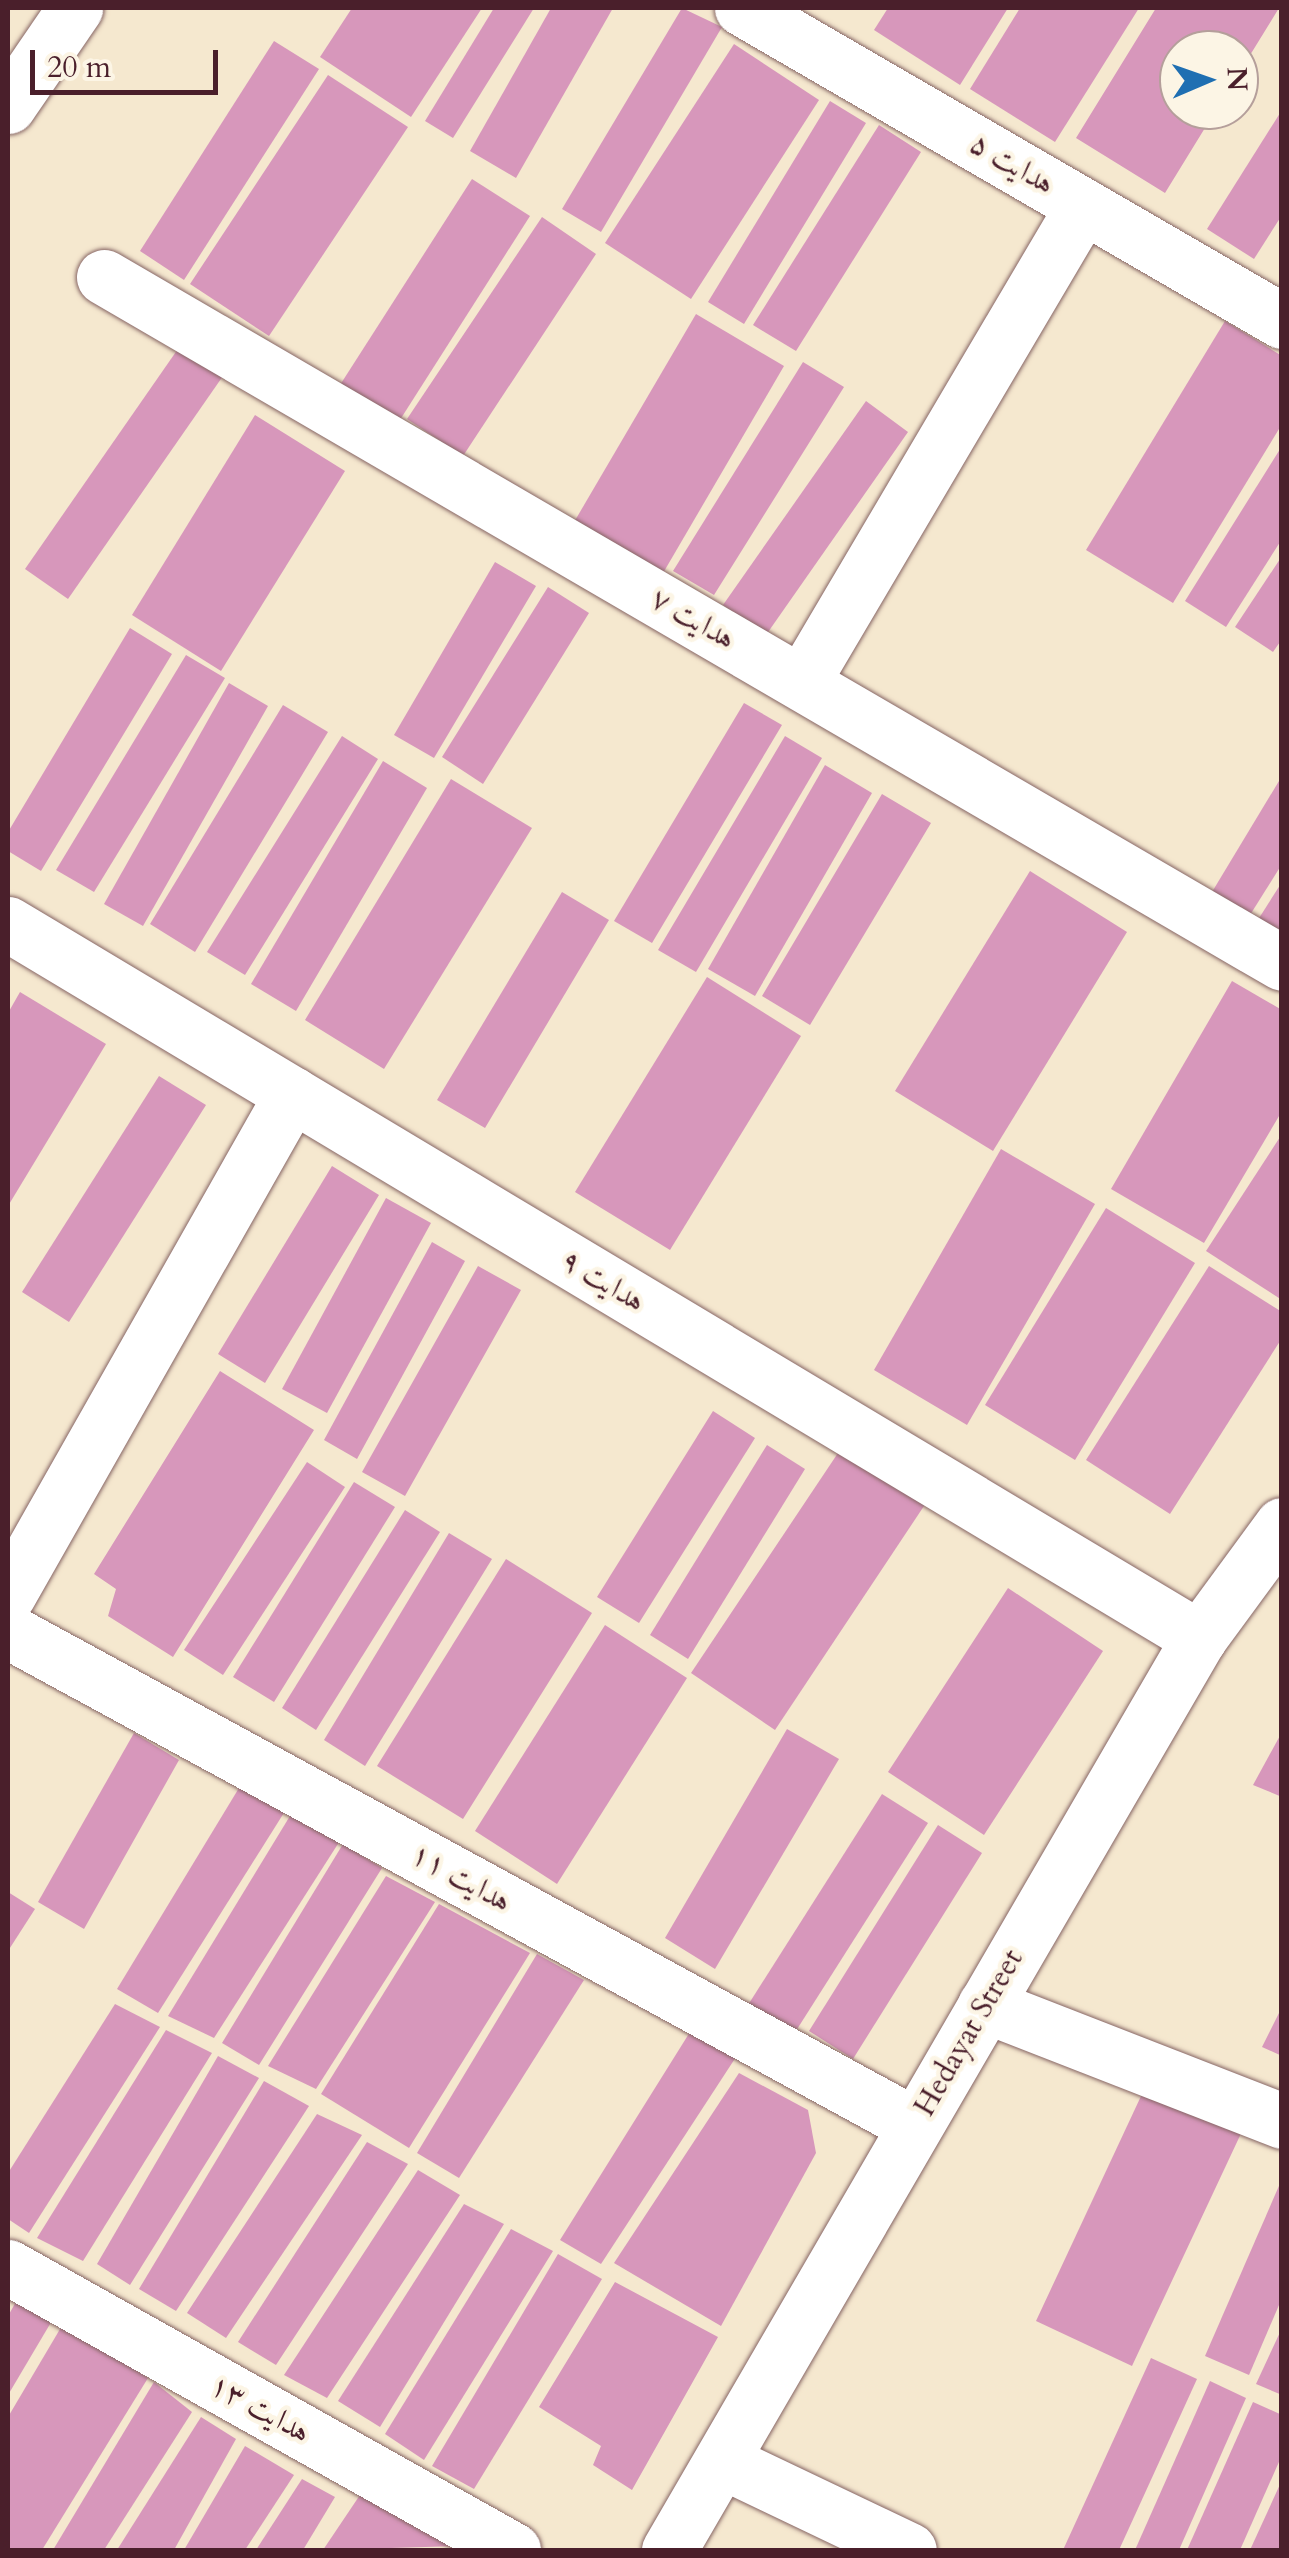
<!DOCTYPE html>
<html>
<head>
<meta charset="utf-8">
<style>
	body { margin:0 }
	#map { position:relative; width:1289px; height:2558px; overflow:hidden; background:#f5e8cf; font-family:Cardo,Amiri,serif }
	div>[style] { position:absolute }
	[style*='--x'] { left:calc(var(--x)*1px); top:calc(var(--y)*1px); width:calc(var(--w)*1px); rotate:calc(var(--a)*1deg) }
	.building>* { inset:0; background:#d797bb }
	.roads { filter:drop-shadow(0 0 2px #866564) drop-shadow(0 0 2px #866564) }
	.street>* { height:55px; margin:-27.5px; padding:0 27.5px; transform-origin:27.5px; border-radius:27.5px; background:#fff }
	.secondary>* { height:55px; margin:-27.5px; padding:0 27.5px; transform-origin:27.5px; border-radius:27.5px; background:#fff }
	span { translate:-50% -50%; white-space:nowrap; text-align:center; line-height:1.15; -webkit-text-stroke:9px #fcf5e5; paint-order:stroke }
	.street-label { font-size:30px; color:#4a1f2b }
	.frame { position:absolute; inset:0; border:10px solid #4a1f2b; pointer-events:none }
	.north { position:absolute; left:1159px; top:30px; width:100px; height:100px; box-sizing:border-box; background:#fcf5e5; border:2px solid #b59f9b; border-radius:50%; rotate:88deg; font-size:28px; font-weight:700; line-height:40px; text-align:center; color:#4a1f2b }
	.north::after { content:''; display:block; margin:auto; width:35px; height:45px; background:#1f6fb2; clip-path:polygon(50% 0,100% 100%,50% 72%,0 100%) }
	.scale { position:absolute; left:30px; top:50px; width:188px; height:45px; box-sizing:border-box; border:5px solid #4a1f2b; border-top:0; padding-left:12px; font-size:30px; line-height:35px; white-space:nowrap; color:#4a1f2b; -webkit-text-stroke:8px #fcf5e5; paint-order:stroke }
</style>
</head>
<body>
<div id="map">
	<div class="building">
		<i style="clip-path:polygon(352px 8px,482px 8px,411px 117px,320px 57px)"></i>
		<i style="clip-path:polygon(494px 8px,534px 8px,453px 138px,425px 121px)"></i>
		<i style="clip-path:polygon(551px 8px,613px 8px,516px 178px,470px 151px)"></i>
		<i style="clip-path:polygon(682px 8px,722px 27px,601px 232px,562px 209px)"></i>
		<i style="clip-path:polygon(888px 8px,1008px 8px,960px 85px,874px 30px)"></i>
		<i style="clip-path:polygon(1020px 8px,1139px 8px,1055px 142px,970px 89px)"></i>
		<i style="clip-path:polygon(1156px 8px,1279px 8px,1239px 73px,1239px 50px,1179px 50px,1179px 110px,1216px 110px,1165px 193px,1076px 138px)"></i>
		<i style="clip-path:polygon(274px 41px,319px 69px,184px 280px,140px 251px)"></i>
		<i style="clip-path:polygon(734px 44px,819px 100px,691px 299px,605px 243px)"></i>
		<i style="clip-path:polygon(328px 75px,408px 127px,269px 336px,190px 284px)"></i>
		<i style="clip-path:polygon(830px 101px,866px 123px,744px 324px,708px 302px)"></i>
		<i style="clip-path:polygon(1282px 110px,1282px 215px,1254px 259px,1207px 229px)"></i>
		<i style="clip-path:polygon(879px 125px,921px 152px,796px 351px,753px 325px)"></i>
		<i style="clip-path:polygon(472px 179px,530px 216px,398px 423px,340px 385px)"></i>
		<i style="clip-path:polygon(542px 217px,596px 254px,463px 456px,407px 419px)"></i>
		<i style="clip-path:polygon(696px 314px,784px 366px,659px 580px,570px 529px)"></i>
		<i style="clip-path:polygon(1225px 321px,1282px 356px,1282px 424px,1173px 603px,1086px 550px)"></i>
		<i style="clip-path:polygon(180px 346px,223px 376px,68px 599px,25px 569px)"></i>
		<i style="clip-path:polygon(803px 362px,844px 387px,714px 595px,673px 571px)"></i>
		<i style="clip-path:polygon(866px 401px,908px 432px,766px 635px,723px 605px)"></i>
		<i style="clip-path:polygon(255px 415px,345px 471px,221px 671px,132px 615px)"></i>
		<i style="clip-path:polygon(1282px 446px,1282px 539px,1226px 627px,1185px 601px)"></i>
		<i style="clip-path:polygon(1282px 556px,1282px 639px,1273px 652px,1235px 627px)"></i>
		<i style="clip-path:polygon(495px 562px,536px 586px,434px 758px,394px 735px)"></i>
		<i style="clip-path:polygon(548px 587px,589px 613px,483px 784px,442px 757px)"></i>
		<i style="clip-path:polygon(130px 628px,172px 654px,41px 871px,8px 851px,8px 832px)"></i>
		<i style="clip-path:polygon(186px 655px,225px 678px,94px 892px,56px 870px)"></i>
		<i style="clip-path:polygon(229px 683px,268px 706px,143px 926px,104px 904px)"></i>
		<i style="clip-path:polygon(744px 703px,782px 725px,652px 943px,614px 921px)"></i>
		<i style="clip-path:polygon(283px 705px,328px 732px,195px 952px,150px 924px)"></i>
		<i style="clip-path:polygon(342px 736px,378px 759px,245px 975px,207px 952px)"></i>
		<i style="clip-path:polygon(785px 736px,822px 758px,696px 972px,658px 950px)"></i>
		<i style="clip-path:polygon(383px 761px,427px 788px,296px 1011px,251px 984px)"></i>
		<i style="clip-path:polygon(825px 765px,872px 793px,755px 996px,708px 969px)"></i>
		<i style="clip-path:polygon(1282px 776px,1282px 864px,1250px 915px,1212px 892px)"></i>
		<i style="clip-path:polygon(451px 779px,532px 828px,384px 1069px,305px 1020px)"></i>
		<i style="clip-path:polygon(882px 794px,931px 823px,810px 1025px,762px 996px)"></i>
		<i style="clip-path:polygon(1030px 871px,1127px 932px,993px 1151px,895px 1091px)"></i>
		<i style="clip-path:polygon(1282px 882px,1282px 944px,1254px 926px)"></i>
		<i style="clip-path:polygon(562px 892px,609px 920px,485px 1128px,437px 1100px)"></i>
		<i style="clip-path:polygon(707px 977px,801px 1036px,670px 1250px,575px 1192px)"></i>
		<i style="clip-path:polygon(1232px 981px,1282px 1010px,1282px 1111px,1204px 1243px,1111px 1189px)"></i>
		<i style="clip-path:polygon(20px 992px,106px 1044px,8px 1206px,8px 1013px)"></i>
		<i style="clip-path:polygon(159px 1076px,206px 1105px,69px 1322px,22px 1292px)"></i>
		<i style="clip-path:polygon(1282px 1134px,1282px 1300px,1206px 1251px)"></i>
		<i style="clip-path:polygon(1001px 1149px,1095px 1204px,967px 1425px,874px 1370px)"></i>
		<i style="clip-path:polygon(332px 1166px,379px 1195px,265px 1383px,218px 1354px)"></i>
		<i style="clip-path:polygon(386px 1198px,431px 1223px,327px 1413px,282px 1389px)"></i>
		<i style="clip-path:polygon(1106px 1208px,1195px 1263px,1075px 1460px,985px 1405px)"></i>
		<i style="clip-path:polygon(432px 1242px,465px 1261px,357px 1459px,324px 1440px)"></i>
		<i style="clip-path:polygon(478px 1266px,521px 1290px,405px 1496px,362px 1472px)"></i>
		<i style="clip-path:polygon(1209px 1266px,1282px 1312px,1282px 1338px,1170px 1514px,1086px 1460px)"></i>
		<i style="clip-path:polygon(220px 1371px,314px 1430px,173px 1657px,108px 1616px,116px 1589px,94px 1574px)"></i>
		<i style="clip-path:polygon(713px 1411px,755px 1438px,639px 1623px,597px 1597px)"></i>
		<i style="clip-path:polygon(767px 1445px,805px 1469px,688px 1659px,650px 1635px)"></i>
		<i style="clip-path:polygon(842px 1447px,926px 1503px,775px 1730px,691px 1673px)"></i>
		<i style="clip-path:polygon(307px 1462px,345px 1487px,223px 1675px,184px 1650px)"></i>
		<i style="clip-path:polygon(354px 1482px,395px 1507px,274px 1702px,233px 1677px)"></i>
		<i style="clip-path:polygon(405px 1510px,440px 1532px,316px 1730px,282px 1708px)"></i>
		<i style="clip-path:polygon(449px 1533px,492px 1559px,365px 1766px,324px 1740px)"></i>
		<i style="clip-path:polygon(506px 1559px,592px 1613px,463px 1819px,377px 1766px)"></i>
		<i style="clip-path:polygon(1008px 1588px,1103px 1651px,984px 1835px,888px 1772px)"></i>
		<i style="clip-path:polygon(605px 1625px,687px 1678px,557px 1884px,475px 1831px)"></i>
		<i style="clip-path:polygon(787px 1729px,839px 1759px,715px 1969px,665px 1938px)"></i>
		<i style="clip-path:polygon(1282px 1732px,1282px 1797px,1253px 1785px)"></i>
		<i style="clip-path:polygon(134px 1733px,179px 1760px,84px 1929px,38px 1902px)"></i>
		<i style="clip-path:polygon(242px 1783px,287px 1808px,158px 2013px,117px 1989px)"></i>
		<i style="clip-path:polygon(882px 1794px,928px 1823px,794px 2034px,748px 2005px)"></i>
		<i style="clip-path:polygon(293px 1811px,343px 1836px,214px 2038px,168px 2016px)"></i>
		<i style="clip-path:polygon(938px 1825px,982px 1853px,853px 2059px,809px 2031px)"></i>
		<i style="clip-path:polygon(343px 1844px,382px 1868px,259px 2065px,222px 2043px)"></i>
		<i style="clip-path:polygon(386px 1876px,435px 1902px,316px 2089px,268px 2066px)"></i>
		<i style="clip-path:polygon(8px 1892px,35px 1909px,8px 1951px)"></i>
		<i style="clip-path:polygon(439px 1904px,530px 1953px,409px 2148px,321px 2094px)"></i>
		<i style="clip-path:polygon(537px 1954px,584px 1980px,459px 2178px,417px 2153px)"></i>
		<i style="clip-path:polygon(115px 2004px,160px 2027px,29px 2233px,8px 2219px,8px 2173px)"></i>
		<i style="clip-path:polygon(1282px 2007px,1282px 2056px,1262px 2047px)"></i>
		<i style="clip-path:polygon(166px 2030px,212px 2053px,83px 2261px,37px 2238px)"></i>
		<i style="clip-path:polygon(690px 2032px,736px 2057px,601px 2264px,560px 2240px)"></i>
		<i style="clip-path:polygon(218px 2056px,259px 2078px,130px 2285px,97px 2264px)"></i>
		<i style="clip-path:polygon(739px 2073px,808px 2110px,816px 2153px,721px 2326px,614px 2263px)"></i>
		<i style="clip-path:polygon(1149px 2079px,1245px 2125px,1132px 2366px,1036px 2321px)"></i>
		<i style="clip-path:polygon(264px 2081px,309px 2106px,176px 2311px,139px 2289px)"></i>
		<i style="clip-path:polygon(317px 2114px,362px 2135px,226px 2338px,187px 2313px)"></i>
		<i style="clip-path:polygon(367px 2142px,408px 2164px,276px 2365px,238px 2342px)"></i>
		<i style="clip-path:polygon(418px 2170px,460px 2195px,327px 2398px,284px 2375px)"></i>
		<i style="clip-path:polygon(1282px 2179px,1282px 2298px,1249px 2375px,1205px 2356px)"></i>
		<i style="clip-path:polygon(464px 2204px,504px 2224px,380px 2427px,338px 2401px)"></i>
		<i style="clip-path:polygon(511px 2229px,553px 2251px,424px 2460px,385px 2434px)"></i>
		<i style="clip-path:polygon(558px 2254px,602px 2279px,474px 2489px,432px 2466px)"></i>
		<i style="clip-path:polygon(615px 2282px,718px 2337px,632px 2490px,593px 2465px,601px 2446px,539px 2407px)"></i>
		<i style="clip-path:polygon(17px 2300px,53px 2319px,8px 2395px,8px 2316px)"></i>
		<i style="clip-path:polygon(63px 2324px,148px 2378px,42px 2550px,8px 2550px,8px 2417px)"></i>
		<i style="clip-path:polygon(1282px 2328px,1282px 2395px,1256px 2384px)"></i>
		<i style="clip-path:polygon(1151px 2358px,1197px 2379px,1119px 2550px,1063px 2550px)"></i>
		<i style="clip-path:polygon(1210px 2381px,1246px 2398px,1179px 2550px,1135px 2550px)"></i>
		<i style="clip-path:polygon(154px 2382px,192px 2412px,104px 2550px,53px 2550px)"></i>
		<i style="clip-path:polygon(1253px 2402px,1282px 2415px,1282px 2455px,1240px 2550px,1187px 2550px)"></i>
		<i style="clip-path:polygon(201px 2417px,236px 2439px,174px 2550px,117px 2550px)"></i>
		<i style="clip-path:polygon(245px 2446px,294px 2475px,245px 2550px,184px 2550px)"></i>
		<i style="clip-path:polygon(302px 2479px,335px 2497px,303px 2550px,256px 2550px)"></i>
		<i style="clip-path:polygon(1282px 2480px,1282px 2550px,1250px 2550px)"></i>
		<i style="clip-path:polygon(364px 2489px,459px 2546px,323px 2550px)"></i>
	</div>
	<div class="roads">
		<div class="street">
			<i style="--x:742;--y:8;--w:624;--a:30.1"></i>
			<i style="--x:104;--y:277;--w:1363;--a:30.21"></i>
			<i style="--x:802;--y:682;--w:553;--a:-59.45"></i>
			<i style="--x:8;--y:924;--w:1389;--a:30.94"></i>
			<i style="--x:8;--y:1595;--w:576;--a:-60.45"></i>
			<i style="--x:8;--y:1631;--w:1033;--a:28.58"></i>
			<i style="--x:985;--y:2005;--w:319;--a:21.3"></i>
			<i style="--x:8;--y:2267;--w:579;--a:29.27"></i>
			<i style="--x:722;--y:2461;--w:207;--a:25.5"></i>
		</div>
		<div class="secondary">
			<i style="--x:8;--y:106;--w:119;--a:-55.6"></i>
			<i style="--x:669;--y:2550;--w:1055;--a:-59.84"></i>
			<i style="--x:1199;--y:1638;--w:140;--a:-53.7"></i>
		</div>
	</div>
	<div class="street-label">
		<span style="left:1012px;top:164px;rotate:30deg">هدایت ۵</span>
		<span style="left:693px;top:619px;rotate:30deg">هدایت ۷</span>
		<span style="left:603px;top:1281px;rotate:31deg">هدایت ۹</span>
		<span style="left:461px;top:1878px;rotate:29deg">هدایت ۱۱</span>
		<span style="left:969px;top:2033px;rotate:-60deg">Hedayat Street</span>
		<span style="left:260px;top:2409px;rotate:29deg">هدایت ۱۳</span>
	</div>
	<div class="frame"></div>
	<div class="north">N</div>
	<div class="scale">20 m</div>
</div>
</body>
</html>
